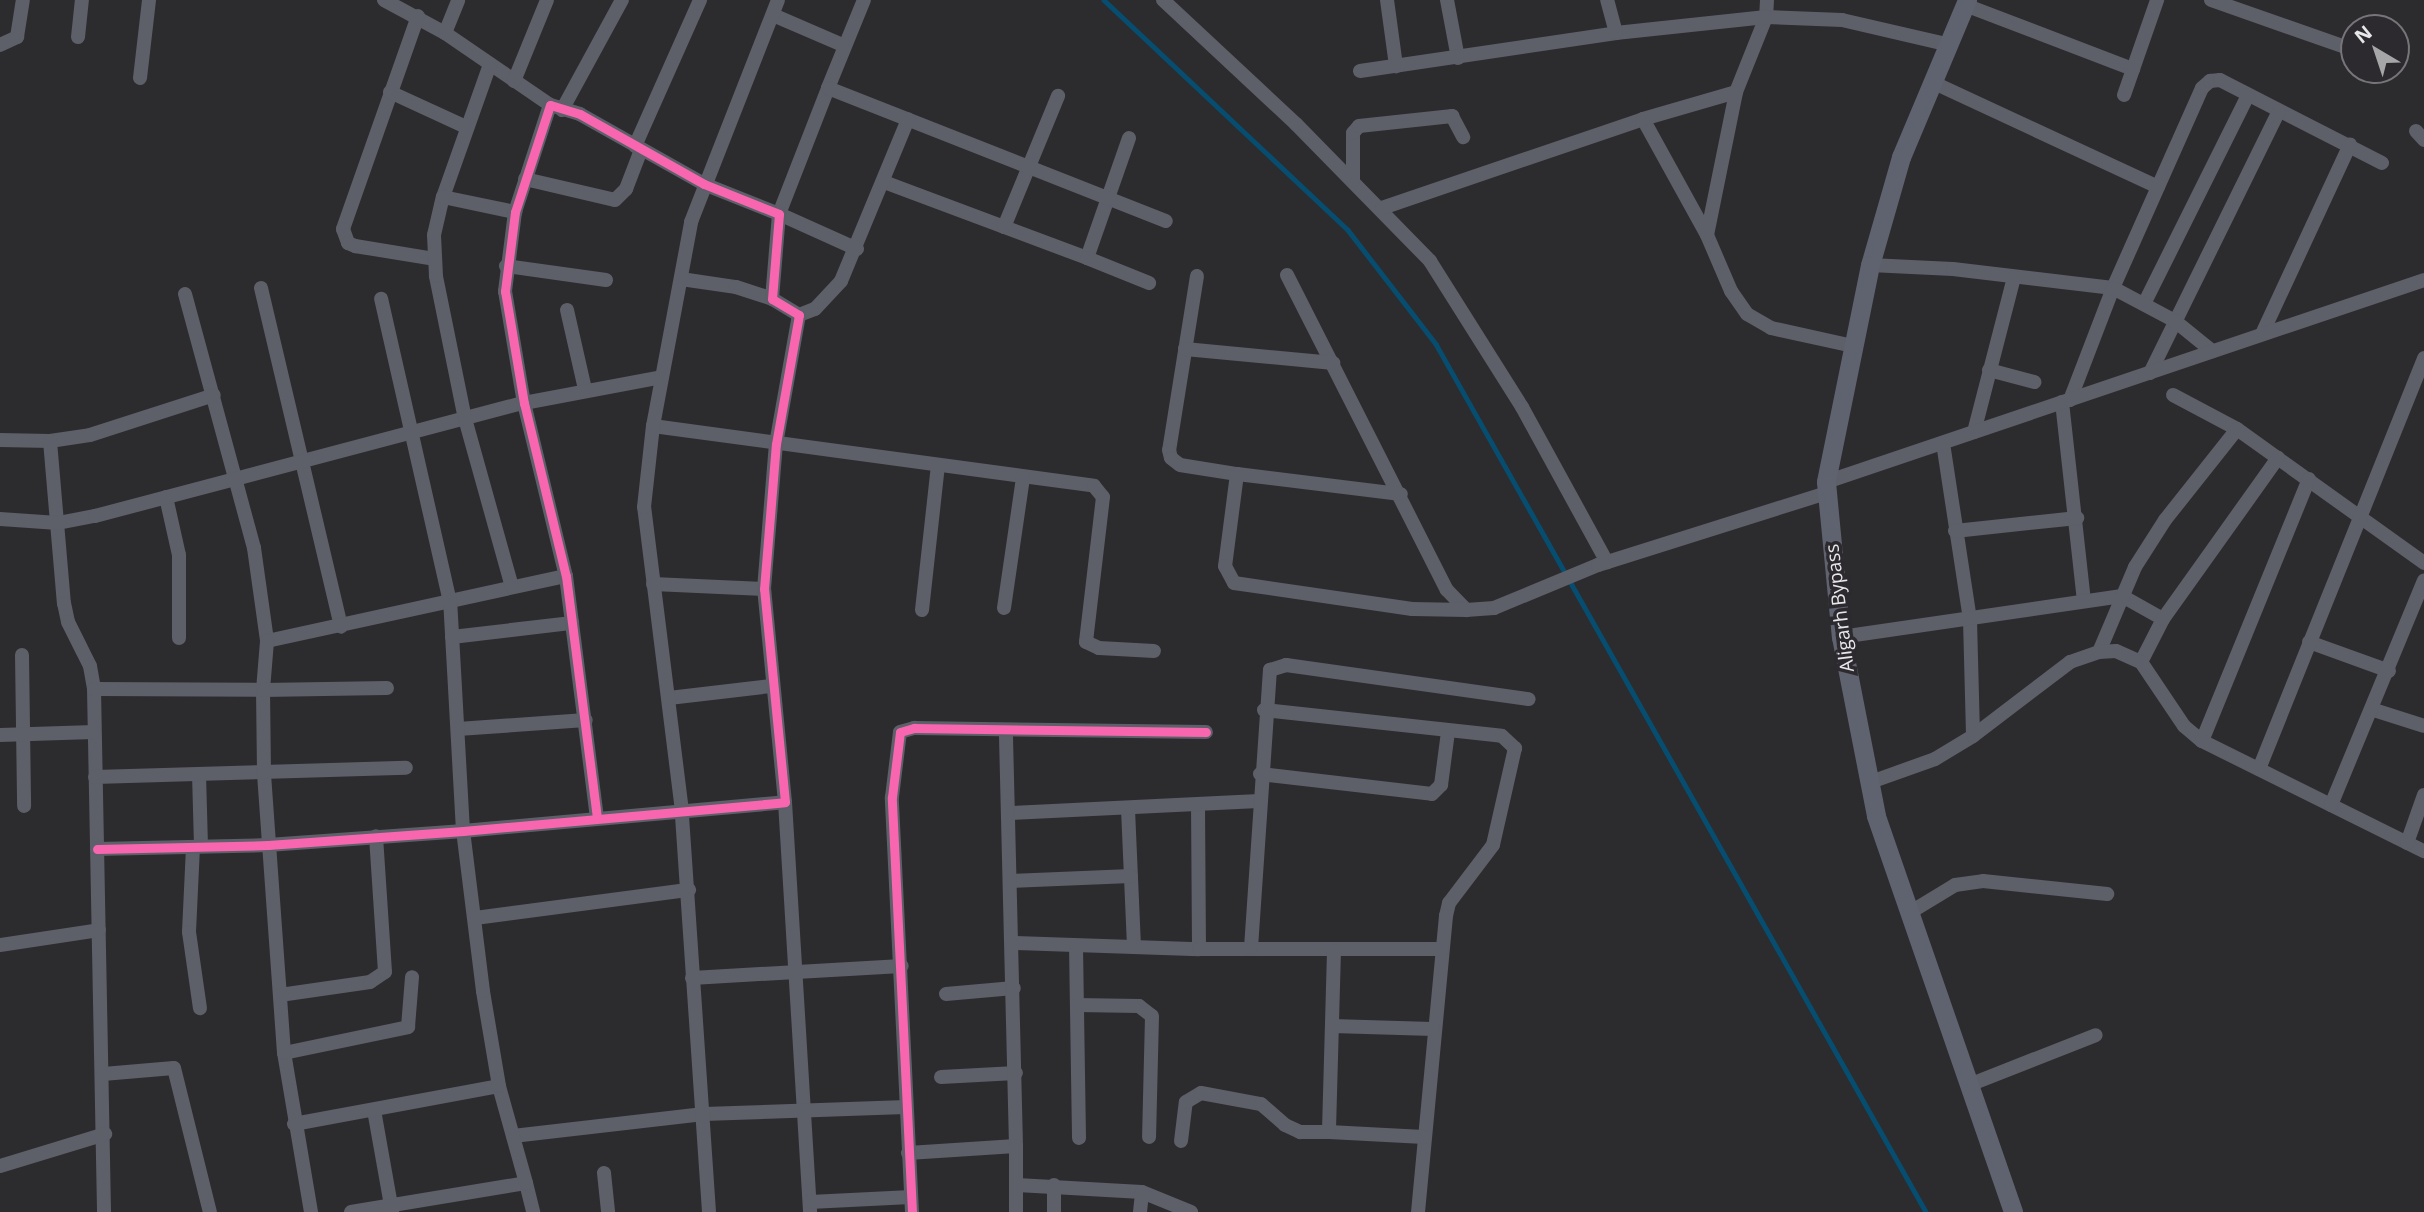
<!DOCTYPE html>
<html>
<head>
<meta charset="utf-8">
<style>
	body { margin:0 }
	#map { position:relative; width:2424px; height:1212px; overflow:hidden; background:#2c2b2e; font-family:"Open Sans",sans-serif }
	div>[style] { position:absolute }
	[style*='--x'] { left:calc(var(--x)*1px); top:calc(var(--y)*1px); width:calc(var(--w)*1px); rotate:calc(var(--a)*1deg) }
	.stream>* { height:4.5px; margin:-2.25px; padding:0 2.25px; transform-origin:2.25px; border-radius:2.25px; background:#074d6f }
	.minor>* { height:14px; margin:-7px; padding:0 7px; transform-origin:7px; border-radius:7px; background:#5d5f69 }
	.secondary>* { height:19px; margin:-9.5px; padding:0 9.5px; transform-origin:9.5px; border-radius:9.5px; background:#5f626f }
	.cycleway>* { height:9px; margin:-4.5px; padding:0 4.5px; transform-origin:4.5px; border-radius:4.5px; background:#f766af }
	span { translate:-50% -50%; white-space:nowrap; text-align:center; line-height:1.15; -webkit-text-stroke:7px #2c2a2f; paint-order:stroke }
	.street-label { font-size:19px; color:#e7e6e9 }
	.north { position:absolute; left:2340px; top:14px; width:70px; height:70px; box-sizing:border-box; background:#2c2a2f; border:2px solid #777579; border-radius:50%; rotate:321deg; font-size:19px; font-weight:700; line-height:28px; text-align:center; color:#e7e6e9 }
	.north::after { content:''; display:block; margin:auto; width:24px; height:32px; background:#a6a5a8; clip-path:polygon(50% 0,100% 100%,50% 72%,0 100%) }
</style>
</head>
<body>
<div id="map">
	<div class="stream">
		<i style="--x:1104;--y:0;--w:335;--a:43.3"></i>
		<i style="--x:1348;--y:230;--w:144;--a:52.3"></i>
		<i style="--x:1436;--y:344;--w:997;--a:60.55"></i>
	</div>
	<div class="minor">
		<i style="--x:384;--y:0;--w:69;--a:28.4"></i>
		<i style="--x:445;--y:33;--w:127;--a:34.4"></i>
		<i style="--x:1163;--y:0;--w:182;--a:43"></i>
		<i style="--x:1296;--y:124;--w:192;--a:45.6"></i>
		<i style="--x:1430;--y:261;--w:173;--a:57.8"></i>
		<i style="--x:1522;--y:407;--w:177;--a:61.3"></i>
		<i style="--x:1387;--y:0;--w:67;--a:82.2"></i>
		<i style="--x:1447;--y:0;--w:59;--a:79.3"></i>
		<i style="--x:1767;--y:0;--w:17;--a:93"></i>
		<i style="--x:1766;--y:17;--w:76;--a:2.3"></i>
		<i style="--x:1842;--y:20;--w:107;--a:13"></i>
		<i style="--x:2211;--y:0;--w:151;--a:19.3"></i>
		<i style="--x:1965;--y:5;--w:180;--a:20.9"></i>
		<i style="--x:773;--y:15;--w:78;--a:23.3"></i>
		<i style="--x:418;--y:16;--w:226;--a:109.4"></i>
		<i style="--x:343;--y:229;--w:15;--a:70"></i>
		<i style="--x:348;--y:243;--w:8;--a:23"></i>
		<i style="--x:355;--y:246;--w:80;--a:9.3"></i>
		<i style="--x:445;--y:33;--w:35;--a:-68"></i>
		<i style="--x:78;--y:37;--w:37;--a:-84"></i>
		<i style="--x:0;--y:45;--w:19;--a:-25"></i>
		<i style="--x:17;--y:37;--w:37;--a:-81"></i>
		<i style="--x:1360;--y:71;--w:259;--a:-8.4"></i>
		<i style="--x:140;--y:78;--w:79;--a:-83.4"></i>
		<i style="--x:514;--y:81;--w:87;--a:-67.8"></i>
		<i style="--x:1932;--y:82;--w:249;--a:24.9"></i>
		<i style="--x:828;--y:88;--w:95;--a:-67.8"></i>
		<i style="--x:390;--y:92;--w:81;--a:24.7"></i>
		<i style="--x:2124;--y:95;--w:101;--a:-70.8"></i>
		<i style="--x:562;--y:110;--w:125;--a:-61.4"></i>
		<i style="--x:1643;--y:119;--w:132;--a:61.1"></i>
		<i style="--x:1707;--y:235;--w:61;--a:66.8"></i>
		<i style="--x:1731;--y:291;--w:28;--a:55"></i>
		<i style="--x:1747;--y:314;--w:28;--a:30"></i>
		<i style="--x:1771;--y:328;--w:84;--a:12.4"></i>
		<i style="--x:2416;--y:131;--w:12;--a:48"></i>
		<i style="--x:635;--y:146;--w:160;--a:-66"></i>
		<i style="--x:525;--y:179;--w:92;--a:13.1"></i>
		<i style="--x:615;--y:200;--w:16;--a:-45"></i>
		<i style="--x:626;--y:189;--w:42;--a:-69"></i>
		<i style="--x:1353;--y:180;--w:47;--a:-90"></i>
		<i style="--x:1353;--y:133;--w:9;--a:-49"></i>
		<i style="--x:1359;--y:126;--w:94;--a:-6.1"></i>
		<i style="--x:1452;--y:116;--w:24;--a:62"></i>
		<i style="--x:884;--y:182;--w:217;--a:20.5"></i>
		<i style="--x:1087;--y:258;--w:127;--a:-70.7"></i>
		<i style="--x:443;--y:197;--w:141;--a:-70.5"></i>
		<i style="--x:1382;--y:208;--w:276;--a:-18.8"></i>
		<i style="--x:1643;--y:119;--w:97;--a:-16.2"></i>
		<i style="--x:1736;--y:92;--w:81;--a:-68.2"></i>
		<i style="--x:1766;--y:17;--w:151;--a:173.9"></i>
		<i style="--x:1616;--y:33;--w:34;--a:-105"></i>
		<i style="--x:1004;--y:227;--w:142;--a:-67.6"></i>
		<i style="--x:1707;--y:235;--w:146;--a:-78.5"></i>
		<i style="--x:857;--y:249;--w:85;--a:-155.8"></i>
		<i style="--x:779;--y:214;--w:135;--a:-68.7"></i>
		<i style="--x:828;--y:88;--w:363;--a:21.5"></i>
		<i style="--x:1087;--y:258;--w:67;--a:22"></i>
		<i style="--x:1870;--y:265;--w:83;--a:2.8"></i>
		<i style="--x:1953;--y:269;--w:161;--a:6.8"></i>
		<i style="--x:2113;--y:288;--w:219;--a:-66"></i>
		<i style="--x:2202;--y:88;--w:11;--a:-41"></i>
		<i style="--x:2210;--y:81;--w:10;--a:-6"></i>
		<i style="--x:2220;--y:80;--w:182;--a:27.1"></i>
		<i style="--x:506;--y:266;--w:101;--a:8"></i>
		<i style="--x:1287;--y:275;--w:353;--a:63.1"></i>
		<i style="--x:1447;--y:590;--w:28;--a:46"></i>
		<i style="--x:1466;--y:610;--w:28;--a:-4"></i>
		<i style="--x:1494;--y:608;--w:113;--a:-22.5"></i>
		<i style="--x:1598;--y:565;--w:240;--a:-17.5"></i>
		<i style="--x:1197;--y:276;--w:176;--a:99.1"></i>
		<i style="--x:1169;--y:450;--w:8;--a:76"></i>
		<i style="--x:1171;--y:458;--w:11;--a:38"></i>
		<i style="--x:1180;--y:465;--w:58;--a:9"></i>
		<i style="--x:1237;--y:474;--w:165;--a:7"></i>
		<i style="--x:681;--y:279;--w:56;--a:8.3"></i>
		<i style="--x:736;--y:287;--w:38;--a:18"></i>
		<i style="--x:261;--y:288;--w:348;--a:76.7"></i>
		<i style="--x:185;--y:294;--w:263;--a:74.8"></i>
		<i style="--x:254;--y:548;--w:94;--a:82"></i>
		<i style="--x:267;--y:641;--w:306;--a:-12.3"></i>
		<i style="--x:2144;--y:304;--w:233;--a:-63.5"></i>
		<i style="--x:567;--y:310;--w:81;--a:77.2"></i>
		<i style="--x:799;--y:315;--w:17;--a:-21"></i>
		<i style="--x:815;--y:309;--w:38;--a:-47"></i>
		<i style="--x:841;--y:281;--w:175;--a:-67.5"></i>
		<i style="--x:2262;--y:334;--w:209;--a:-65.1"></i>
		<i style="--x:1185;--y:349;--w:149;--a:5.4"></i>
		<i style="--x:1989;--y:370;--w:47;--a:14.9"></i>
		<i style="--x:2150;--y:373;--w:292;--a:-63.8"></i>
		<i style="--x:2173;--y:395;--w:72;--a:28"></i>
		<i style="--x:2237;--y:429;--w:230;--a:35.6"></i>
		<i style="--x:2070;--y:400;--w:120;--a:-69"></i>
		<i style="--x:2113;--y:288;--w:70;--a:28"></i>
		<i style="--x:2175;--y:321;--w:48;--a:39"></i>
		<i style="--x:2062;--y:402;--w:199;--a:83.7"></i>
		<i style="--x:653;--y:426;--w:445;--a:7.7"></i>
		<i style="--x:1094;--y:486;--w:14;--a:51"></i>
		<i style="--x:1103;--y:497;--w:146;--a:96.7"></i>
		<i style="--x:1086;--y:642;--w:14;--a:25"></i>
		<i style="--x:1099;--y:648;--w:55;--a:3.1"></i>
		<i style="--x:1974;--y:432;--w:160;--a:-75.5"></i>
		<i style="--x:0;--y:440;--w:50;--a:1.1"></i>
		<i style="--x:50;--y:441;--w:40;--a:-8.5"></i>
		<i style="--x:90;--y:435;--w:130;--a:-17.9"></i>
		<i style="--x:50;--y:441;--w:163;--a:85.1"></i>
		<i style="--x:64;--y:603;--w:19;--a:78"></i>
		<i style="--x:68;--y:622;--w:49;--a:63.4"></i>
		<i style="--x:90;--y:666;--w:23;--a:80"></i>
		<i style="--x:94;--y:689;--w:523;--a:88.9"></i>
		<i style="--x:1943;--y:443;--w:179;--a:81.3"></i>
		<i style="--x:1970;--y:620;--w:116;--a:88.5"></i>
		<i style="--x:1237;--y:474;--w:93;--a:97.4"></i>
		<i style="--x:1225;--y:566;--w:19;--a:62"></i>
		<i style="--x:1234;--y:583;--w:180;--a:8.3"></i>
		<i style="--x:1412;--y:609;--w:54;--a:1.1"></i>
		<i style="--x:1826;--y:482;--w:631;--a:-18.66"></i>
		<i style="--x:166;--y:497;--w:59;--a:77.4"></i>
		<i style="--x:179;--y:555;--w:83;--a:90"></i>
		<i style="--x:0;--y:519;--w:58;--a:3.9"></i>
		<i style="--x:58;--y:523;--w:38;--a:-11"></i>
		<i style="--x:95;--y:516;--w:444;--a:-14.8"></i>
		<i style="--x:524;--y:403;--w:140;--a:-10.7"></i>
		<i style="--x:1955;--y:531;--w:123;--a:-6.1"></i>
		<i style="--x:653;--y:584;--w:111;--a:2.6"></i>
		<i style="--x:512;--y:587;--w:174;--a:-105.6"></i>
		<i style="--x:465;--y:419;--w:146;--a:-101.5"></i>
		<i style="--x:436;--y:276;--w:41;--a:-92.8"></i>
		<i style="--x:434;--y:235;--w:39;--a:-77"></i>
		<i style="--x:443;--y:197;--w:74;--a:11.8"></i>
		<i style="--x:1004;--y:608;--w:132;--a:-81.7"></i>
		<i style="--x:922;--y:610;--w:146;--a:-83.7"></i>
		<i style="--x:452;--y:637;--w:121;--a:-6.7"></i>
		<i style="--x:1841;--y:637;--w:284;--a:-8.3"></i>
		<i style="--x:2122;--y:596;--w:47;--a:29.3"></i>
		<i style="--x:2309;--y:642;--w:85;--a:19.9"></i>
		<i style="--x:2099;--y:652;--w:92;--a:-67"></i>
		<i style="--x:2135;--y:567;--w:56;--a:-57.4"></i>
		<i style="--x:2165;--y:520;--w:116;--a:-51.6"></i>
		<i style="--x:22;--y:655;--w:151;--a:89.2"></i>
		<i style="--x:2141;--y:662;--w:48;--a:-62.9"></i>
		<i style="--x:2163;--y:619;--w:198;--a:-54.5"></i>
		<i style="--x:94;--y:689;--w:169;--a:0.3"></i>
		<i style="--x:263;--y:690;--w:49;--a:-85.3"></i>
		<i style="--x:669;--y:698;--w:103;--a:-6.7"></i>
		<i style="--x:1264;--y:710;--w:239;--a:6.2"></i>
		<i style="--x:1502;--y:736;--w:18;--a:43"></i>
		<i style="--x:1515;--y:748;--w:99;--a:102.8"></i>
		<i style="--x:1493;--y:845;--w:73;--a:127.2"></i>
		<i style="--x:1449;--y:903;--w:13;--a:103"></i>
		<i style="--x:1446;--y:916;--w:297;--a:95.4"></i>
		<i style="--x:2374;--y:710;--w:52;--a:17.7"></i>
		<i style="--x:458;--y:729;--w:128;--a:-4"></i>
		<i style="--x:0;--y:735;--w:94;--a:-1.8"></i>
		<i style="--x:2202;--y:741;--w:283;--a:-67.8"></i>
		<i style="--x:2259;--y:769;--w:443;--a:-68.1"></i>
		<i style="--x:199;--y:774;--w:72;--a:88.4"></i>
		<i style="--x:1260;--y:774;--w:173;--a:6.6"></i>
		<i style="--x:1432;--y:794;--w:13;--a:-45"></i>
		<i style="--x:1441;--y:785;--w:53;--a:-82.5"></i>
		<i style="--x:95;--y:777;--w:311;--a:-1.7"></i>
		<i style="--x:1868;--y:783;--w:71;--a:-19.7"></i>
		<i style="--x:1935;--y:759;--w:44;--a:-31.2"></i>
		<i style="--x:1973;--y:736;--w:122;--a:-37.3"></i>
		<i style="--x:2070;--y:662;--w:31;--a:-19"></i>
		<i style="--x:2099;--y:652;--w:17;--a:-3"></i>
		<i style="--x:2116;--y:651;--w:27;--a:24"></i>
		<i style="--x:2141;--y:662;--w:77;--a:56.1"></i>
		<i style="--x:2184;--y:726;--w:23;--a:40"></i>
		<i style="--x:2202;--y:741;--w:248;--a:26.4"></i>
		<i style="--x:785;--y:802;--w:411;--a:86.5"></i>
		<i style="--x:1198;--y:805;--w:144;--a:89.6"></i>
		<i style="--x:2331;--y:805;--w:243;--a:-67.5"></i>
		<i style="--x:1128;--y:809;--w:138;--a:87.5"></i>
		<i style="--x:1011;--y:813;--w:248;--a:-2.8"></i>
		<i style="--x:2407;--y:843;--w:51;--a:-70.5"></i>
		<i style="--x:193;--y:847;--w:85;--a:92.7"></i>
		<i style="--x:189;--y:932;--w:77;--a:81.8"></i>
		<i style="--x:97;--y:849;--w:171;--a:-1.3"></i>
		<i style="--x:268;--y:845;--w:196;--a:-4.1"></i>
		<i style="--x:463;--y:831;--w:323;--a:-5.1"></i>
		<i style="--x:785;--y:802;--w:214;--a:-95.6"></i>
		<i style="--x:764;--y:589;--w:145;--a:-85.3"></i>
		<i style="--x:776;--y:444;--w:131;--a:-79.9"></i>
		<i style="--x:799;--y:315;--w:31;--a:-149"></i>
		<i style="--x:772;--y:299;--w:85;--a:-85.3"></i>
		<i style="--x:779;--y:214;--w:81;--a:-158.2"></i>
		<i style="--x:704;--y:184;--w:142;--a:-150.6"></i>
		<i style="--x:580;--y:114;--w:31;--a:-163"></i>
		<i style="--x:550;--y:105;--w:113;--a:108.1"></i>
		<i style="--x:515;--y:212;--w:80;--a:97.2"></i>
		<i style="--x:505;--y:291;--w:114;--a:80.4"></i>
		<i style="--x:524;--y:403;--w:178;--a:76.4"></i>
		<i style="--x:566;--y:576;--w:244;--a:82.7"></i>
		<i style="--x:1012;--y:881;--w:119;--a:-2.4"></i>
		<i style="--x:1909;--y:913;--w:54;--a:-31.3"></i>
		<i style="--x:1955;--y:885;--w:28;--a:-8"></i>
		<i style="--x:1983;--y:881;--w:125;--a:6"></i>
		<i style="--x:475;--y:918;--w:216;--a:-7.5"></i>
		<i style="--x:1014;--y:943;--w:185;--a:1.9"></i>
		<i style="--x:1199;--y:949;--w:243;--a:0"></i>
		<i style="--x:0;--y:945;--w:100;--a:-8.6"></i>
		<i style="--x:1076;--y:946;--w:192;--a:89.1"></i>
		<i style="--x:1251;--y:948;--w:279;--a:-86.1"></i>
		<i style="--x:1270;--y:670;--w:17;--a:-17"></i>
		<i style="--x:1286;--y:665;--w:245;--a:8"></i>
		<i style="--x:1334;--y:951;--w:181;--a:91.6"></i>
		<i style="--x:1329;--y:1132;--w:95;--a:3"></i>
		<i style="--x:692;--y:978;--w:210;--a:-3.3"></i>
		<i style="--x:946;--y:994;--w:68;--a:-5"></i>
		<i style="--x:280;--y:995;--w:91;--a:-8.2"></i>
		<i style="--x:370;--y:982;--w:18;--a:-34"></i>
		<i style="--x:385;--y:972;--w:136;--a:-93.8"></i>
		<i style="--x:1077;--y:1005;--w:62;--a:0.9"></i>
		<i style="--x:1139;--y:1006;--w:16;--a:38"></i>
		<i style="--x:1152;--y:1016;--w:121;--a:91.4"></i>
		<i style="--x:1332;--y:1026;--w:101;--a:1.7"></i>
		<i style="--x:284;--y:1053;--w:127;--a:-11.8"></i>
		<i style="--x:408;--y:1027;--w:50;--a:-85.4"></i>
		<i style="--x:103;--y:1074;--w:71;--a:-4.8"></i>
		<i style="--x:174;--y:1068;--w:148;--a:76"></i>
		<i style="--x:941;--y:1077;--w:75;--a:-3.1"></i>
		<i style="--x:1969;--y:1085;--w:136;--a:-21.5"></i>
		<i style="--x:374;--y:1110;--w:103;--a:79.9"></i>
		<i style="--x:294;--y:1124;--w:208;--a:-10.5"></i>
		<i style="--x:513;--y:1136;--w:192;--a:-6.6"></i>
		<i style="--x:704;--y:1114;--w:202;--a:-2"></i>
		<i style="--x:1181;--y:1141;--w:39;--a:-83"></i>
		<i style="--x:1186;--y:1102;--w:17;--a:-31"></i>
		<i style="--x:1201;--y:1093;--w:61;--a:10.4"></i>
		<i style="--x:1261;--y:1104;--w:32;--a:41"></i>
		<i style="--x:1285;--y:1125;--w:17;--a:25"></i>
		<i style="--x:1300;--y:1132;--w:29;--a:0"></i>
		<i style="--x:908;--y:1153;--w:108;--a:-3.7"></i>
		<i style="--x:1016;--y:1146;--w:416;--a:-91.4"></i>
		<i style="--x:0;--y:1166;--w:110;--a:-16.9"></i>
		<i style="--x:604;--y:1173;--w:39;--a:84"></i>
		<i style="--x:526;--y:1183;--w:30;--a:76"></i>
		<i style="--x:1017;--y:1185;--w:125;--a:3.2"></i>
		<i style="--x:1142;--y:1192;--w:53;--a:22.2"></i>
		<i style="--x:1054;--y:1185;--w:27;--a:90"></i>
		<i style="--x:810;--y:1202;--w:101;--a:-2.8"></i>
		<i style="--x:311;--y:1212;--w:161;--a:-99.6"></i>
		<i style="--x:284;--y:1053;--w:282;--a:-94.1"></i>
		<i style="--x:264;--y:772;--w:82;--a:-90.7"></i>
		<i style="--x:263;--y:690;--w:124;--a:-0.9"></i>
		<i style="--x:351;--y:1212;--w:177;--a:-9.4"></i>
		<i style="--x:526;--y:1183;--w:101;--a:-105.6"></i>
		<i style="--x:499;--y:1086;--w:96;--a:-99.6"></i>
		<i style="--x:483;--y:991;--w:161;--a:-97.1"></i>
		<i style="--x:463;--y:831;--w:229;--a:-93.2"></i>
		<i style="--x:450;--y:602;--w:311;--a:-102.8"></i>
		<i style="--x:709;--y:1212;--w:402;--a:-93.9"></i>
		<i style="--x:682;--y:811;--w:306;--a:-97.1"></i>
		<i style="--x:644;--y:507;--w:81;--a:-83.7"></i>
		<i style="--x:653;--y:426;--w:208;--a:-79.4"></i>
		<i style="--x:691;--y:222;--w:238;--a:-68.6"></i>
		<i style="--x:912;--y:1212;--w:415;--a:-92.8"></i>
		<i style="--x:892;--y:797;--w:65;--a:-83"></i>
		<i style="--x:900;--y:732;--w:15;--a:-16"></i>
		<i style="--x:914;--y:728;--w:292;--a:0.8"></i>
		<i style="--x:1016;--y:1212;--w:66;--a:-90"></i>
		<i style="--x:1140;--y:1212;--w:20;--a:-84"></i>
	</div>
	<div class="secondary">
		<i style="--x:1967;--y:0;--w:170;--a:112.8"></i>
		<i style="--x:1901;--y:157;--w:112;--a:106"></i>
		<i style="--x:1870;--y:265;--w:221;--a:101.5"></i>
		<i style="--x:1826;--y:482;--w:156;--a:84.5"></i>
		<i style="--x:1841;--y:637;--w:182;--a:78.9"></i>
		<i style="--x:1876;--y:816;--w:419;--a:70.9"></i>
	</div>
	<div class="cycleway">
		<i style="--x:97;--y:849;--w:171;--a:-1.3"></i>
		<i style="--x:268;--y:845;--w:196;--a:-4.1"></i>
		<i style="--x:463;--y:831;--w:323;--a:-5.1"></i>
		<i style="--x:785;--y:802;--w:214;--a:-95.6"></i>
		<i style="--x:764;--y:589;--w:145;--a:-85.3"></i>
		<i style="--x:776;--y:444;--w:131;--a:-79.9"></i>
		<i style="--x:799;--y:315;--w:31;--a:-149"></i>
		<i style="--x:772;--y:299;--w:85;--a:-85.3"></i>
		<i style="--x:779;--y:214;--w:81;--a:-158.2"></i>
		<i style="--x:704;--y:184;--w:142;--a:-150.6"></i>
		<i style="--x:580;--y:114;--w:31;--a:-163"></i>
		<i style="--x:550;--y:105;--w:113;--a:108.1"></i>
		<i style="--x:515;--y:212;--w:80;--a:97.2"></i>
		<i style="--x:505;--y:291;--w:114;--a:80.4"></i>
		<i style="--x:524;--y:403;--w:178;--a:76.4"></i>
		<i style="--x:566;--y:576;--w:244;--a:82.7"></i>
		<i style="--x:912;--y:1212;--w:415;--a:-92.8"></i>
		<i style="--x:892;--y:797;--w:65;--a:-83"></i>
		<i style="--x:900;--y:732;--w:15;--a:-16"></i>
		<i style="--x:914;--y:728;--w:292;--a:0.8"></i>
	</div>
	<div class="street-label">
		<span style="left:1840px;top:608px;rotate:-97deg">Aligarh Bypass</span>
	</div>
	<div class="north">N</div>
</div>
</body>
</html>
